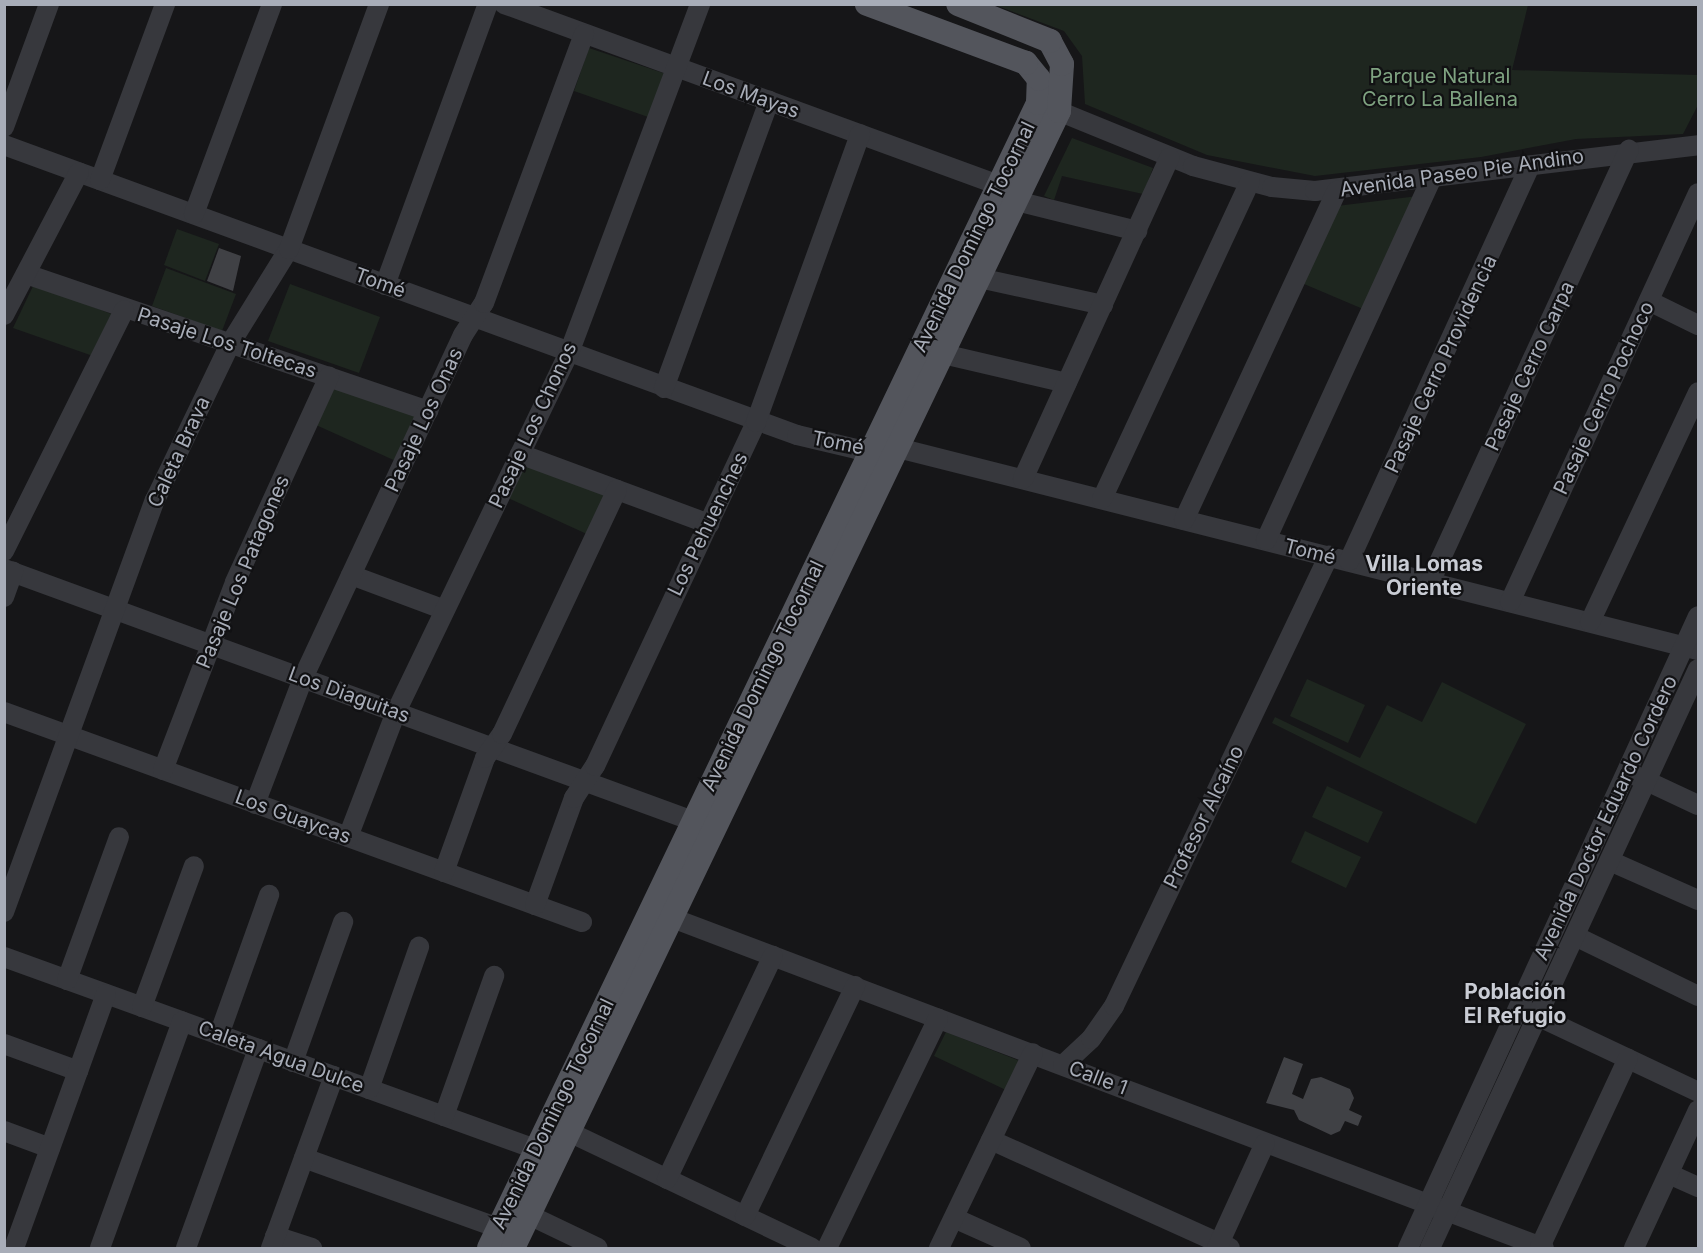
<!DOCTYPE html>
<html>
<head>
<meta charset="utf-8">
<style>
	body { margin:0 }
	#map { position:relative; width:1703px; height:1253px; overflow:hidden; background:#161618; font-family:Inter,sans-serif }
	div>[style] { position:absolute }
	[style*='--x'] { left:calc(var(--x)*1px); top:calc(var(--y)*1px); width:calc(var(--w)*1px); rotate:calc(var(--a)*1deg) }
	.green>* { inset:0; background:#1e261f }
	.building>* { inset:0; background:#404145 }
	.minor>* { height:20px; margin:-10px; padding:0 10px; transform-origin:10px; border-radius:10px; background:#37383d }
	.major>* { height:24px; margin:-12px; padding:0 12px; transform-origin:12px; border-radius:12px; background:#53555c }
	span { translate:-50% -50%; white-space:nowrap; text-align:center; line-height:1.15; -webkit-text-stroke:4.5px #111113; paint-order:stroke }
	.park-label { font-size:20px; color:#7fa381 }
	.street-label { font-size:20px; color:#a8adb8 }
	.neighbourhood-label { font-size:21px; color:#c9ccd4; font-weight:700 }
	.frame { position:absolute; inset:0; border:6px solid #a8adb8; pointer-events:none }
</style>
</head>
<body>
<div id="map">
	<div class="green">
		<i style="clip-path:polygon(995px 5px,1528px 5px,1512px 70px,1698px 75px,1698px 105px,1683px 134px,1576px 139px,1481px 157px,1315px 176px,1207px 155px,1085px 104px,1082px 56px,1064px 31px)"></i>
		<i style="clip-path:polygon(589px 48px,666px 74px,651px 118px,574px 91px)"></i>
		<i style="clip-path:polygon(1072px 138px,1153px 168px,1143px 194px,1062px 176px,1054px 200px,1044px 196px)"></i>
		<i style="clip-path:polygon(1418px 196px,1363px 309px,1297px 281px,1337px 206px)"></i>
		<i style="clip-path:polygon(177px 229px,219px 244px,205px 281px,164px 265px)"></i>
		<i style="clip-path:polygon(166px 268px,236px 294px,222px 331px,152px 306px)"></i>
		<i style="clip-path:polygon(34px 284px,114px 315px,93px 356px,13px 328px)"></i>
		<i style="clip-path:polygon(290px 284px,380px 317px,359px 373px,268px 341px)"></i>
		<i style="clip-path:polygon(334px 386px,420px 417px,398px 462px,316px 425px)"></i>
		<i style="clip-path:polygon(523px 462px,609px 496px,589px 535px,506px 497px)"></i>
		<i style="clip-path:polygon(1307px 679px,1365px 705px,1348px 743px,1290px 716px)"></i>
		<i style="clip-path:polygon(1442px 682px,1526px 724px,1476px 824px,1272px 723px,1275px 717px,1360px 758px,1387px 705px,1422px 722px)"></i>
		<i style="clip-path:polygon(1327px 786px,1383px 812px,1368px 843px,1312px 817px)"></i>
		<i style="clip-path:polygon(1305px 831px,1361px 857px,1346px 888px,1291px 862px)"></i>
		<i style="clip-path:polygon(946px 1032px,1020px 1061px,1006px 1090px,934px 1056px)"></i>
	</div>
	<div class="building">
		<i style="clip-path:polygon(219px 248px,241px 256px,233px 291px,207px 281px)"></i>
		<i style="clip-path:polygon(1284px 1057px,1303px 1064px,1292px 1094px,1303px 1099px,1311px 1079px,1321px 1077px,1350px 1089px,1354px 1098px,1349px 1110px,1362px 1116px,1358px 1126px,1345px 1121px,1340px 1131px,1331px 1135px,1299px 1120px,1294px 1110px,1266px 1103px)"></i>
	</div>
	<div class="minor">
		<i style="--x:504;--y:4;--w:527;--a:20.09"></i>
		<i style="--x:1046;--y:106;--w:159;--a:22.2"></i>
		<i style="--x:1193;--y:166;--w:82;--a:14.9"></i>
		<i style="--x:1272;--y:187;--w:43;--a:5.3"></i>
		<i style="--x:1315;--y:191;--w:386;--a:-6.8"></i>
		<i style="--x:4;--y:127;--w:131;--a:-69.9"></i>
		<i style="--x:4;--y:145;--w:844;--a:20.09"></i>
		<i style="--x:797;--y:435;--w:61;--a:13.3"></i>
		<i style="--x:856;--y:449;--w:42;--a:-1.4"></i>
		<i style="--x:898;--y:448;--w:825;--a:14.17"></i>
		<i style="--x:100;--y:180;--w:188;--a:-69.7"></i>
		<i style="--x:1016;--y:201;--w:125;--a:13.9"></i>
		<i style="--x:194;--y:214;--w:224;--a:-69.6"></i>
		<i style="--x:26;--y:274;--w:425;--a:18.8"></i>
		<i style="--x:979;--y:278;--w:127;--a:12.3"></i>
		<i style="--x:385;--y:285;--w:299;--a:-69.9"></i>
		<i style="--x:1649;--y:301;--w:55;--a:26.1"></i>
		<i style="--x:4;--y:315;--w:161;--a:-62.3"></i>
		<i style="--x:943;--y:354;--w:127;--a:13.2"></i>
		<i style="--x:664;--y:388;--w:306;--a:-69.9"></i>
		<i style="--x:520;--y:454;--w:202;--a:20.3"></i>
		<i style="--x:1023;--y:479;--w:353;--a:-65.5"></i>
		<i style="--x:1102;--y:499;--w:350;--a:-65"></i>
		<i style="--x:1184;--y:520;--w:363;--a:-65.1"></i>
		<i style="--x:1266;--y:540;--w:395;--a:-65.4"></i>
		<i style="--x:4;--y:551;--w:269;--a:-63.5"></i>
		<i style="--x:1349;--y:561;--w:435;--a:-65.4"></i>
		<i style="--x:4;--y:569;--w:734;--a:20.09"></i>
		<i style="--x:351;--y:575;--w:100;--a:20.4"></i>
		<i style="--x:1430;--y:582;--w:476;--a:-65.3"></i>
		<i style="--x:4;--y:597;--w:27;--a:-70"></i>
		<i style="--x:1510;--y:602;--w:450;--a:-65.3"></i>
		<i style="--x:1590;--y:622;--w:254;--a:-64.8"></i>
		<i style="--x:4;--y:712;--w:615;--a:19.97"></i>
		<i style="--x:163;--y:770;--w:201;--a:-69"></i>
		<i style="--x:235;--y:582;--w:226;--a:-65.4"></i>
		<i style="--x:1636;--y:776;--w:68;--a:25.1"></i>
		<i style="--x:255;--y:804;--w:135;--a:-69.1"></i>
		<i style="--x:303;--y:678;--w:378;--a:-65"></i>
		<i style="--x:463;--y:335;--w:38;--a:-57"></i>
		<i style="--x:484;--y:303;--w:287;--a:-69.6"></i>
		<i style="--x:348;--y:837;--w:134;--a:-69"></i>
		<i style="--x:396;--y:712;--w:399;--a:-64.3"></i>
		<i style="--x:569;--y:353;--w:373;--a:-69.4"></i>
		<i style="--x:1610;--y:861;--w:96;--a:23.9"></i>
		<i style="--x:444;--y:872;--w:121;--a:-70.2"></i>
		<i style="--x:485;--y:758;--w:29;--a:-55"></i>
		<i style="--x:502;--y:734;--w:270;--a:-64.8"></i>
		<i style="--x:535;--y:905;--w:114;--a:-70"></i>
		<i style="--x:574;--y:798;--w:38;--a:-57"></i>
		<i style="--x:595;--y:766;--w:380;--a:-64.9"></i>
		<i style="--x:756;--y:422;--w:306;--a:-70.1"></i>
		<i style="--x:4;--y:912;--w:439;--a:-69.9"></i>
		<i style="--x:155;--y:500;--w:173;--a:-64.3"></i>
		<i style="--x:230;--y:344;--w:112;--a:-58.2"></i>
		<i style="--x:289;--y:249;--w:261;--a:-69.8"></i>
		<i style="--x:659;--y:913;--w:946;--a:20.73"></i>
		<i style="--x:1575;--y:936;--w:137;--a:26"></i>
		<i style="--x:4;--y:957;--w:580;--a:19.87"></i>
		<i style="--x:67;--y:980;--w:152;--a:-70"></i>
		<i style="--x:142;--y:1007;--w:150;--a:-69.8"></i>
		<i style="--x:1527;--y:1011;--w:189;--a:25.3"></i>
		<i style="--x:219;--y:1035;--w:149;--a:-70.3"></i>
		<i style="--x:4;--y:1044;--w:79;--a:20"></i>
		<i style="--x:293;--y:1062;--w:149;--a:-70.3"></i>
		<i style="--x:1063;--y:1065;--w:38;--a:-43"></i>
		<i style="--x:1091;--y:1039;--w:40;--a:-55.1"></i>
		<i style="--x:1114;--y:1006;--w:499;--a:-64.5"></i>
		<i style="--x:369;--y:1089;--w:151;--a:-70.6"></i>
		<i style="--x:444;--y:1116;--w:149;--a:-70.3"></i>
		<i style="--x:4;--y:1131;--w:49;--a:20.3"></i>
		<i style="--x:569;--y:1132;--w:269;--a:25.5"></i>
		<i style="--x:991;--y:1140;--w:262;--a:24.3"></i>
		<i style="--x:304;--y:1158;--w:206;--a:19.8"></i>
		<i style="--x:1669;--y:1174;--w:32;--a:24"></i>
		<i style="--x:667;--y:1179;--w:247;--a:-64.6"></i>
		<i style="--x:529;--y:1215;--w:76;--a:25.6"></i>
		<i style="--x:745;--y:1216;--w:255;--a:-64.4"></i>
		<i style="--x:954;--y:1218;--w:73;--a:24.1"></i>
		<i style="--x:275;--y:1236;--w:39;--a:18"></i>
		<i style="--x:1540;--y:1247;--w:208;--a:-65"></i>
		<i style="--x:14;--y:1248;--w:270;--a:-70.1"></i>
		<i style="--x:100;--y:1248;--w:241;--a:-70.1"></i>
		<i style="--x:186;--y:1248;--w:212;--a:-70.1"></i>
		<i style="--x:271;--y:1248;--w:183;--a:-69.9"></i>
		<i style="--x:827;--y:1248;--w:255;--a:-64.2"></i>
		<i style="--x:939;--y:1248;--w:216;--a:-64.3"></i>
		<i style="--x:1217;--y:1248;--w:115;--a:-65.4"></i>
		<i style="--x:1408;--y:1248;--w:695;--a:-65.35"></i>
		<i style="--x:1430;--y:1248;--w:638;--a:-65.16"></i>
		<i style="--x:1634;--y:1248;--w:152;--a:-65.1"></i>
	</div>
	<div class="major">
		<i style="--x:489;--y:1248;--w:1270;--a:-64.38"></i>
		<i style="--x:1038;--y:103;--w:24;--a:-88"></i>
		<i style="--x:1039;--y:79;--w:21;--a:-129"></i>
		<i style="--x:1026;--y:63;--w:170;--a:-159.6"></i>
		<i style="--x:513;--y:1248;--w:1261;--a:-64.35"></i>
		<i style="--x:1059;--y:111;--w:47;--a:-86.3"></i>
		<i style="--x:1062;--y:64;--w:26;--a:-118"></i>
		<i style="--x:1050;--y:41;--w:99;--a:-158.1"></i>
	</div>
	<div class="park-label">
		<span style="left:1440px;top:88px">Parque Natural<br>Cerro La Ballena</span>
	</div>
	<div class="street-label">
		<span style="left:751px;top:95px;rotate:20deg">Los Mayas</span>
		<span style="left:1462px;top:173px;rotate:-8deg">Avenida Paseo Pie Andino</span>
		<span style="left:974px;top:237px;rotate:-64deg">Avenida Domingo Tocornal</span>
		<span style="left:380px;top:283px;rotate:20deg">Tomé</span>
		<span style="left:227px;top:343px;rotate:18deg">Pasaje Los Toltecas</span>
		<span style="left:1441px;top:364px;rotate:-65deg">Pasaje Cerro Providencia</span>
		<span style="left:1530px;top:366px;rotate:-65deg">Pasaje Cerro Carpa</span>
		<span style="left:1604px;top:398px;rotate:-65deg">Pasaje Cerro Pochoco</span>
		<span style="left:424px;top:420px;rotate:-65deg">Pasaje Los Onas</span>
		<span style="left:533px;top:425px;rotate:-65deg">Pasaje Los Chonos</span>
		<span style="left:838px;top:443px;rotate:11deg">Tomé</span>
		<span style="left:179px;top:452px;rotate:-65deg">Caleta Brava</span>
		<span style="left:708px;top:524px;rotate:-64deg">Los Pehuenches</span>
		<span style="left:1310px;top:552px;rotate:14deg">Tomé</span>
		<span style="left:243px;top:572px;rotate:-67deg">Pasaje Los Patagones</span>
		<span style="left:763px;top:676px;rotate:-64deg">Avenida Domingo Tocornal</span>
		<span style="left:349px;top:695px;rotate:20deg">Los Diaguitas</span>
		<span style="left:293px;top:817px;rotate:20deg">Los Guaycas</span>
		<span style="left:1204px;top:817px;rotate:-64deg">Profesor Alcaíno</span>
		<span style="left:1606px;top:818px;rotate:-65deg">Avenida Doctor Eduardo Cordero</span>
		<span style="left:281px;top:1057px;rotate:20deg">Caleta Agua Dulce</span>
		<span style="left:1098px;top:1078px;rotate:21deg">Calle 1</span>
		<span style="left:553px;top:1114px;rotate:-64deg">Avenida Domingo Tocornal</span>
	</div>
	<div class="neighbourhood-label">
		<span style="left:1424px;top:576px">Villa Lomas<br>Oriente</span>
		<span style="left:1515px;top:1004px">Población<br>El Refugio</span>
	</div>
	<div class="frame"></div>
</div>
</body>
</html>
